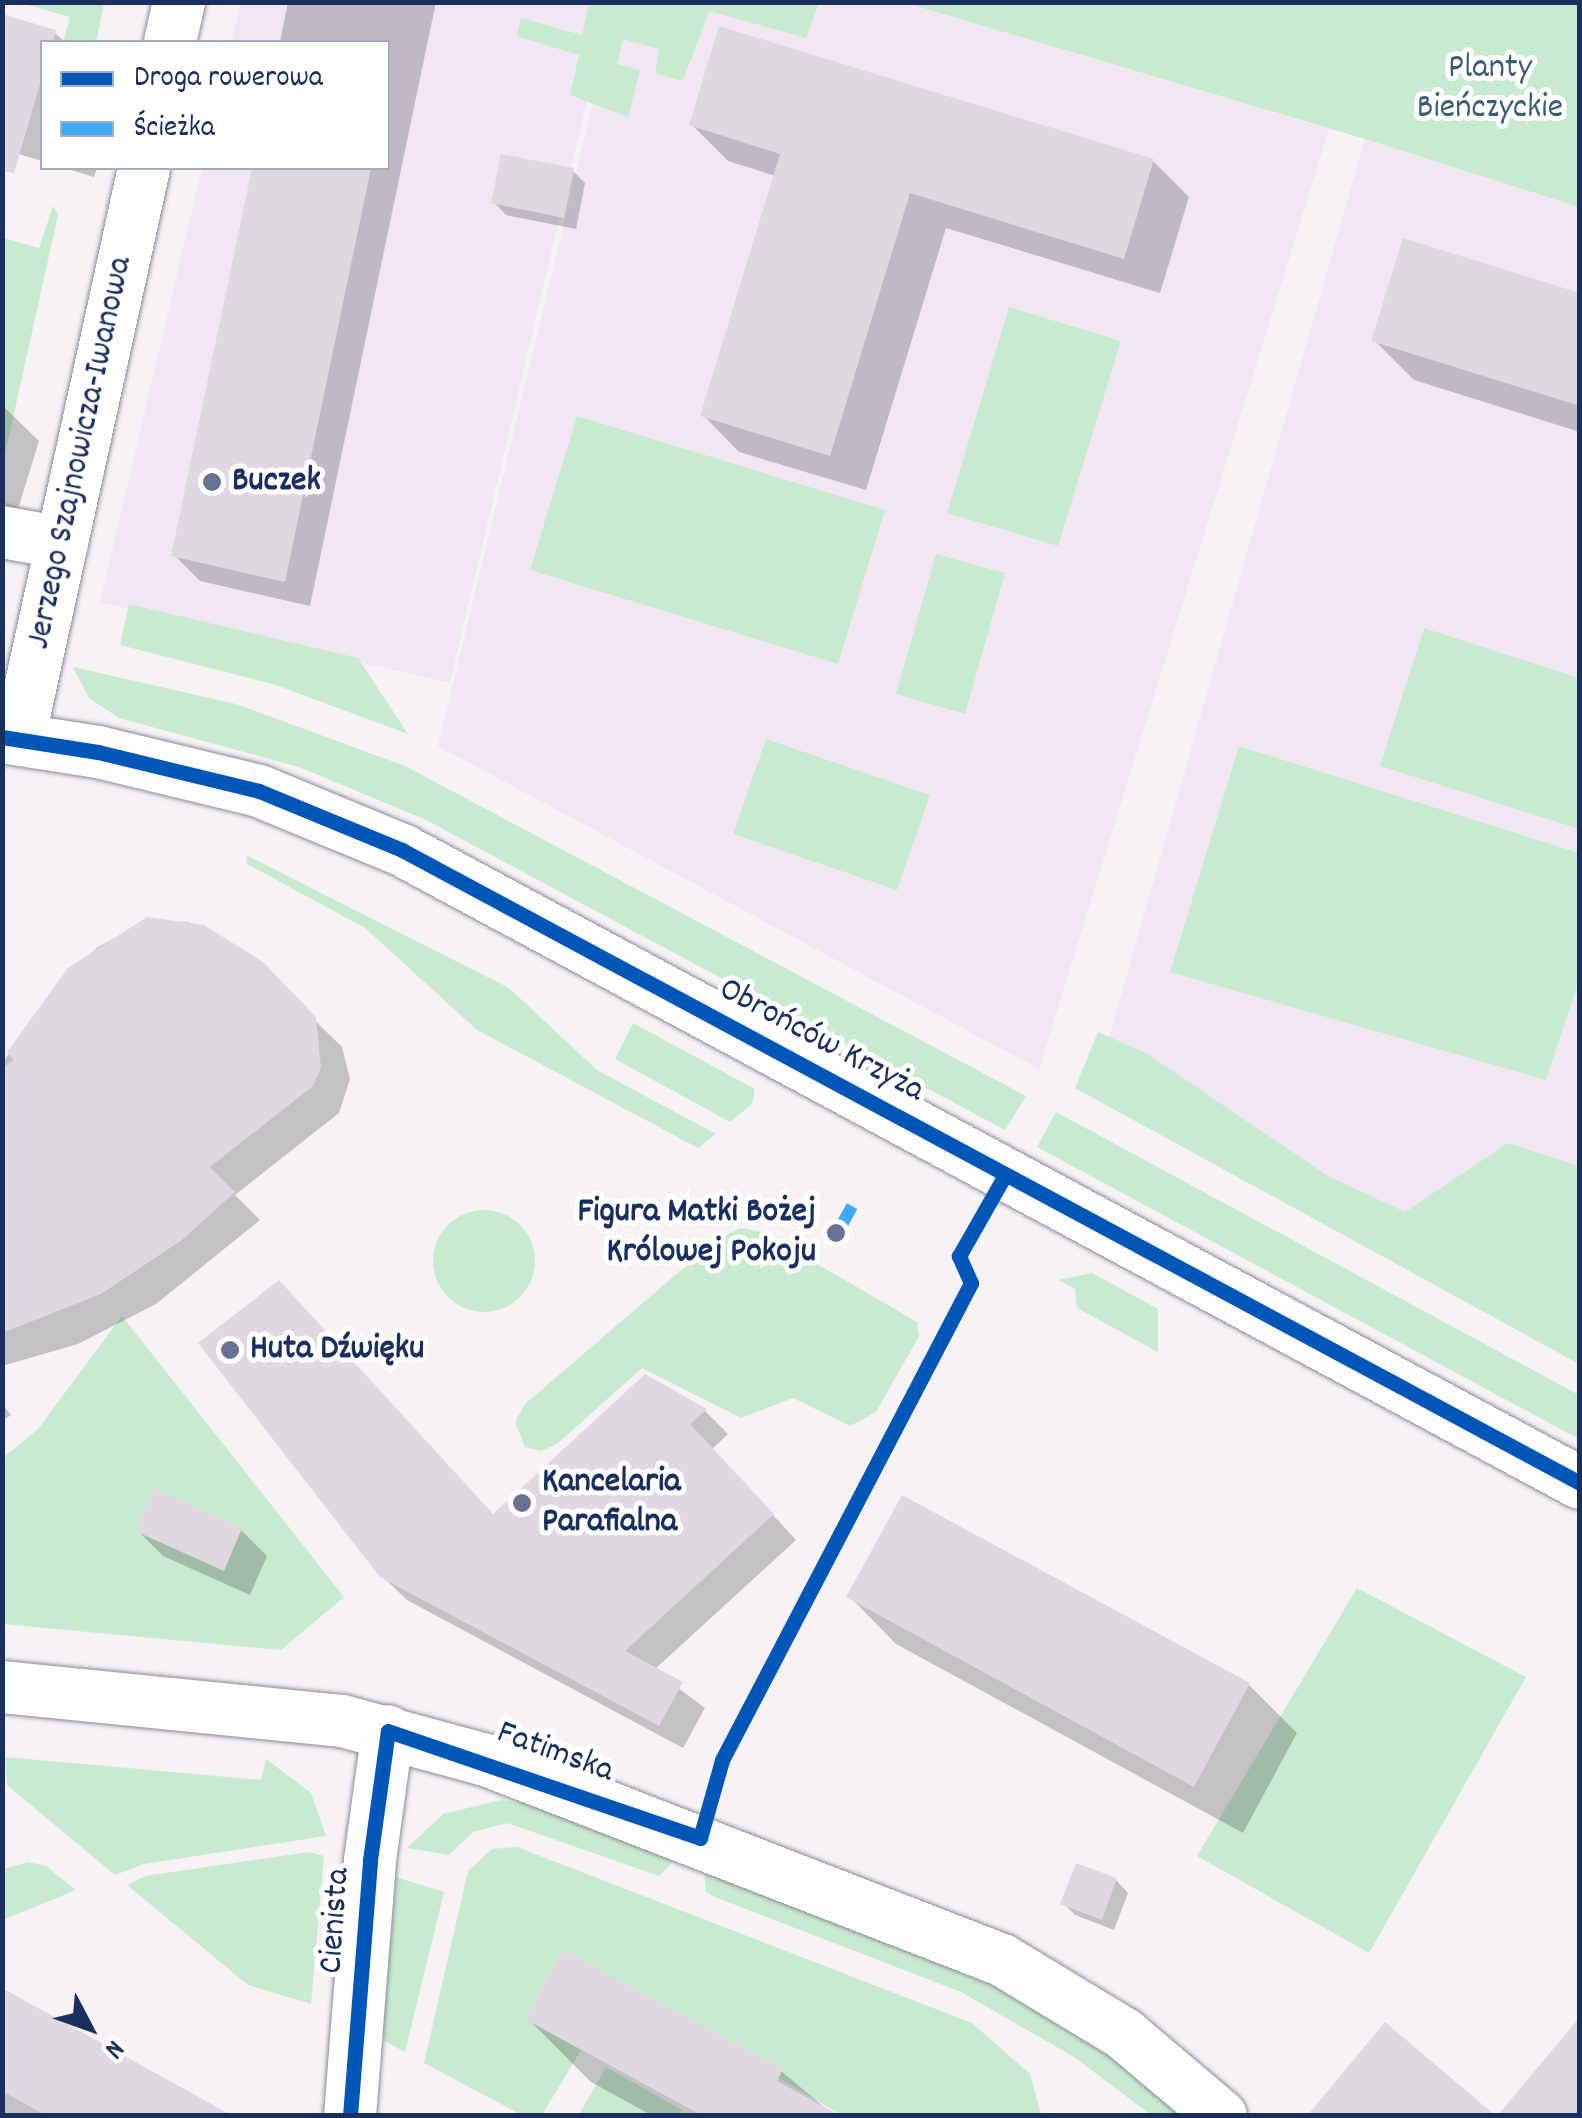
<!DOCTYPE html>
<html>
<head>
<meta charset="utf-8">
<style>
	body { margin:0 }
	#map { position:relative; width:1582px; height:2118px; overflow:hidden; background:#f6f2f6; font-family:Dekko,sans-serif }
	div>[style] { position:absolute }
	[style*='--x'] { left:calc(var(--x)*1px); top:calc(var(--y)*1px); width:calc(var(--w)*1px); rotate:calc(var(--a)*1deg) }
	.built>* { inset:0; background:#f1e7f3 }
	.green>* { inset:0; background:#c8ebd0 }
	.round { border-radius:50% }
	.shadow>* { inset:0; background:#0003 }
	.building>* { inset:0; background:#e0d8e1 }
	.roads { filter:drop-shadow(0 0 2px #8a8c96) drop-shadow(0 0 2px #8a8c96) }
	.minor>* { height:52px; margin:-26px; padding:0 26px; transform-origin:26px; border-radius:26px; background:#fefdfe }
	.quiet>* { height:12px; margin-top:-6px; transform-origin:0; background:repeating-linear-gradient(90deg,#3fa9f5 0 25px,transparent 0 37px) }
	.cycleway>* { height:15px; margin:-7.5px; padding:0 7.5px; transform-origin:7.5px; border-radius:7.5px; background:#0057b8 }
	.dots>* { width:28px; height:28px; translate:-50% -50%; box-sizing:border-box; border:5px solid #fff; border-radius:50% }
	span { translate:-50% -50%; white-space:nowrap; text-align:center; line-height:1.15; -webkit-text-stroke:10px #fff; paint-order:stroke }
	.park-label { font-size:35px; color:#3d5d73 }
	.street-label { font-size:35px; color:#1b2f5e }
	.poi-label { font-size:35px; color:#1b2f5e; font-weight:700 }
	.left { translate:0 -50%; text-align:left }
	.right { translate:-100% -50%; text-align:right }
	.frame { position:absolute; inset:0; border:5px solid #1b2f5e; pointer-events:none }
	.legend { position:absolute; left:40px; top:40px; width:350px; height:130px; box-sizing:border-box; background:#fff; border:2px solid #a4acbf; margin:0; padding:12px 18px; list-style:none; font-size:30px; color:#1b2f5e }
	.legend li { display:flex; align-items:center; gap:20px; height:50px }
	.legend b { width:50px; border:2px solid #a4acbf }
	.north { position:absolute; left:40px; top:1978px; width:100px; height:100px; -webkit-text-stroke:8px #fff; paint-order:stroke; rotate:131deg; font-size:28px; font-weight:700; line-height:40px; text-align:center; color:#1b2f5e }
	.north::after { content:''; display:block; margin:auto; width:35px; height:45px; background:#1b2f5e; clip-path:polygon(50% 0,100% 100%,50% 72%,0 100%) }
</style>
</head>
<body>
<div id="map">
	<div class="built">
		<i style="clip-path:polygon(241px 3px,610px 3px,450px 683px,100px 602px,202px 168px,388px 168px,388px 42px,231px 42px)"></i>
		<i style="clip-path:polygon(617px 3px,906px 3px,1329px 129px,1039px 1069px,438px 746px)"></i>
		<i style="clip-path:polygon(1365px 139px,1579px 207px,1579px 1362px,1092px 1097px)"></i>
	</div>
	<div class="green">
		<i style="clip-path:polygon(21px 3px,104px 3px,96px 42px,63px 42px,70px 17px)"></i>
		<i style="clip-path:polygon(589px 3px,589px 2px,819px 3px,806px 38px,709px 11px,683px 81px,655px 73px,659px 49px,623px 39px,617px 64px,640px 70px,628px 117px,570px 95px,579px 55px,516px 36px,521px 18px,582px 35px)"></i>
		<i style="clip-path:polygon(906px 3px,1579px 3px,1579px 207px,1365px 139px)"></i>
		<i style="clip-path:polygon(53px 206px,58px 215px,3px 463px,3px 238px,39px 248px)"></i>
		<i style="clip-path:polygon(1009px 307px,1121px 341px,1058px 546px,947px 513px)"></i>
		<i style="clip-path:polygon(577px 416px,885px 510px,838px 664px,530px 570px)"></i>
		<i style="clip-path:polygon(936px 554px,1005px 573px,965px 714px,896px 694px)"></i>
		<i style="clip-path:polygon(129px 604px,358px 658px,408px 734px,276px 685px,120px 645px)"></i>
		<i style="clip-path:polygon(1424px 628px,1579px 678px,1579px 829px,1380px 766px)"></i>
		<i style="clip-path:polygon(73px 667px,236px 704px,405px 766px,1026px 1096px,1005px 1130px,426px 820px,299px 767px,119px 718px,89px 698px)"></i>
		<i style="clip-path:polygon(766px 739px,930px 795px,897px 890px,733px 834px)"></i>
		<i style="clip-path:polygon(1239px 746px,1579px 853px,1579px 980px,1546px 1080px,1170px 972px)"></i>
		<i style="clip-path:polygon(246px 855px,509px 988px,597px 1070px,716px 1134px,698px 1148px,477px 1030px,365px 928px,247px 864px)"></i>
		<i style="clip-path:polygon(633px 1023px,755px 1089px,752px 1104px,730px 1122px,615px 1059px)"></i>
		<i style="clip-path:polygon(1098px 1032px,1146px 1053px,1328px 1176px,1405px 1212px,1508px 1143px,1579px 1166px,1579px 1364px,1075px 1088px)"></i>
		<i style="clip-path:polygon(1056px 1112px,1579px 1395px,1579px 1439px,1037px 1147px)"></i>
		<i class="round" style="left:433px;top:1210px;width:102px;height:102px"></i>
		<i style="clip-path:polygon(740px 1228px,762px 1232px,917px 1322px,919px 1336px,876px 1412px,850px 1426px,793px 1398px,741px 1418px,642px 1368px,557px 1444px,541px 1451px,525px 1447px,515px 1422px,525px 1404px,715px 1241px)"></i>
		<i style="clip-path:polygon(1092px 1273px,1158px 1309px,1158px 1352px,1077px 1308px,1075px 1289px,1058px 1280px)"></i>
		<i style="clip-path:polygon(122px 1316px,344px 1597px,281px 1650px,3px 1624px,3px 1458px,38px 1429px)"></i>
		<i style="clip-path:polygon(1357px 1588px,1526px 1677px,1369px 1953px,1197px 1856px)"></i>
		<i style="clip-path:polygon(5px 1757px,261px 1780px,266px 1759px,311px 1793px,326px 1836px,144px 1864px,115px 1875px,7px 1785px)"></i>
		<i style="clip-path:polygon(501px 1800px,528px 1804px,675px 1860px,659px 1876px,507px 1823px,473px 1832px,449px 1855px,407px 1848px,443px 1814px)"></i>
		<i style="clip-path:polygon(517px 1847px,972px 2023px,1030px 2074px,1041px 2115px,841px 2115px,563px 1950px,525px 2019px,581px 2050px,542px 2115px,522px 2115px,424px 2063px,468px 1871px,492px 1849px)"></i>
		<i style="clip-path:polygon(309px 1852px,324px 1856px,311px 2004px,248px 1985px,127px 1885px,145px 1876px)"></i>
		<i style="clip-path:polygon(28px 1862px,46px 1866px,76px 1890px,3px 1920px,3px 1869px)"></i>
		<i style="clip-path:polygon(704px 1872px,1009px 1992px,1107px 2053px,1183px 2115px,1151px 2115px,1074px 2057px,961px 1992px,715px 1897px,706px 1892px)"></i>
		<i style="clip-path:polygon(396px 1877px,444px 1892px,405px 2052px,384px 2041px,383px 2032px)"></i>
		<i style="clip-path:polygon(606px 2067px,682px 2110px,679px 2115px,579px 2115px)"></i>
	</div>
	<div class="shadow">
		<i style="clip-path:polygon(288px 2px,436px 2px,310px 606px,200px 581px,174px 555px,254px 168px,388px 168px,388px 42px,280px 42px)"></i>
		<i style="clip-path:polygon(2px 17px,55px 33px,65px 42px,42px 42px,42px 161px,2px 149px)"></i>
		<i style="clip-path:polygon(692px 125px,1153px 161px,1189px 197px,1160px 293px,946px 228px,866px 490px,739px 452px,703px 415px,776px 176px,728px 161px)"></i>
		<i style="clip-path:polygon(64px 168px,97px 168px,94px 177px)"></i>
		<i style="clip-path:polygon(572px 170px,585px 183px,576px 229px,506px 215px,494px 202px)"></i>
		<i style="clip-path:polygon(1580px 296px,1580px 432px,1414px 380px,1374px 340px)"></i>
		<i style="clip-path:polygon(2px 405px,39px 441px,14px 522px,2px 518px)"></i>
		<i style="clip-path:polygon(148px 920px,188px 922px,243px 950px,342px 1047px,350px 1079px,339px 1113px,235px 1195px,260px 1220px,156px 1304px,78px 1344px,2px 1366px,2px 1064px,59px 982px,98px 947px)"></i>
		<i style="clip-path:polygon(645px 1377px,705px 1411px,728px 1434px,712px 1449px,796px 1540px,654px 1670px,705px 1708px,683px 1748px,407px 1600px,382px 1576px,494px 1517px)"></i>
		<i style="clip-path:polygon(2px 1404px,11px 1415px,2px 1421px)"></i>
		<i style="clip-path:polygon(903px 1498px,1249px 1685px,1297px 1733px,1243px 1833px,896px 1644px,849px 1596px)"></i>
		<i style="clip-path:polygon(241px 1530px,267px 1556px,250px 1595px,163px 1556px,138px 1531px)"></i>
		<i style="clip-path:polygon(1116px 1880px,1128px 1893px,1114px 1930px,1075px 1915px,1063px 1903px)"></i>
		<i style="clip-path:polygon(2px 1991px,224px 2116px,2px 2116px)"></i>
		<i style="clip-path:polygon(528px 2019px,781px 2071px,835px 2116px,653px 2116px,591px 2082px)"></i>
	</div>
	<div class="building">
		<i style="clip-path:polygon(2px 14px,56px 30px,53px 42px,42px 42px,42px 77px,14px 173px,2px 171px)"></i>
		<i style="clip-path:polygon(719px 26px,1154px 159px,1124px 259px,910px 193px,830px 456px,700px 416px,780px 154px,689px 125px)"></i>
		<i style="clip-path:polygon(501px 154px,574px 168px,564px 218px,491px 203px)"></i>
		<i style="clip-path:polygon(252px 168px,371px 168px,285px 582px,171px 556px)"></i>
		<i style="clip-path:polygon(1403px 238px,1580px 293px,1580px 406px,1371px 341px)"></i>
		<i style="clip-path:polygon(147px 917px,204px 925px,263px 962px,316px 1017px,321px 1068px,313px 1086px,210px 1167px,235px 1192px,182px 1240px,101px 1294px,2px 1333px,2px 1068px,14px 1060px,7px 1052px,68px 968px)"></i>
		<i style="clip-path:polygon(279px 1280px,493px 1514px,645px 1374px,707px 1409px,690px 1424px,774px 1514px,625px 1651px,683px 1682px,659px 1726px,380px 1577px,198px 1343px)"></i>
		<i style="clip-path:polygon(154px 1488px,242px 1528px,224px 1571px,135px 1531px)"></i>
		<i style="clip-path:polygon(902px 1495px,1250px 1683px,1194px 1787px,846px 1597px)"></i>
		<i style="clip-path:polygon(1076px 1863px,1117px 1878px,1102px 1920px,1060px 1904px)"></i>
		<i style="clip-path:polygon(563px 1950px,783px 2069px,777px 2081px,841px 2116px,703px 2116px,525px 2019px)"></i>
		<i style="clip-path:polygon(2px 1988px,233px 2116px,47px 2116px,2px 2091px)"></i>
		<i style="clip-path:polygon(1580px 2017px,1580px 2116px,1497px 2116px)"></i>
		<i style="clip-path:polygon(1385px 2022px,1496px 2116px,1307px 2116px)"></i>
	</div>
	<div class="roads">
		<div class="minor">
			<i style="--x:170;--y:42;--w:41;--a:-77.3"></i>
			<i style="--x:2;--y:532;--w:61;--a:10.4"></i>
			<i style="--x:2;--y:737;--w:97;--a:8.9"></i>
			<i style="--x:98;--y:752;--w:166;--a:13.6"></i>
			<i style="--x:259;--y:791;--w:155;--a:22.4"></i>
			<i style="--x:402;--y:850;--w:1337;--a:28.25"></i>
			<i style="--x:19;--y:739;--w:585;--a:-77.65"></i>
			<i style="--x:2;--y:1687;--w:342;--a:5.7"></i>
			<i style="--x:342;--y:1721;--w:149;--a:15.2"></i>
			<i style="--x:486;--y:1760;--w:553;--a:21.19"></i>
			<i style="--x:1002;--y:1960;--w:143;--a:31.2"></i>
			<i style="--x:1124;--y:2034;--w:127;--a:40.2"></i>
			<i style="--x:350;--y:2116;--w:257;--a:-85.5"></i>
			<i style="--x:370;--y:1860;--w:130;--a:-82.1"></i>
		</div>
	</div>
	<div class="quiet">
		<i style="--x:840;--y:1228;--w:33;--a:-61"></i>
	</div>
	<div class="cycleway">
		<i style="--x:2;--y:737;--w:97;--a:8.9"></i>
		<i style="--x:98;--y:752;--w:166;--a:13.6"></i>
		<i style="--x:259;--y:791;--w:155;--a:22.4"></i>
		<i style="--x:402;--y:850;--w:1337;--a:28.25"></i>
		<i style="--x:350;--y:2116;--w:257;--a:-85.5"></i>
		<i style="--x:370;--y:1860;--w:130;--a:-82.1"></i>
		<i style="--x:388;--y:1731;--w:330;--a:18.9"></i>
		<i style="--x:700;--y:1838;--w:81;--a:-74.2"></i>
		<i style="--x:722;--y:1760;--w:538;--a:-62.43"></i>
		<i style="--x:971;--y:1283;--w:30;--a:-114"></i>
		<i style="--x:959;--y:1256;--w:93;--a:-60.4"></i>
	</div>
	<div class="dots">
		<i style="left:212px;top:482px;background:#687393"></i>
		<i style="left:836px;top:1233px;background:#687393"></i>
		<i style="left:230px;top:1350px;background:#687393"></i>
		<i style="left:522px;top:1503px;background:#687393"></i>
	</div>
	<div class="park-label">
		<span style="left:1490px;top:89px">Planty<br>Bieńczyckie</span>
	</div>
	<div class="street-label">
		<span style="left:81px;top:453px;rotate:-78deg">Jerzego Szajnowicza-Iwanowa</span>
		<span style="left:821px;top:1041px;rotate:28deg">Obrońców Krzyża</span>
		<span style="left:555px;top:1753px;rotate:20deg">Fatimska</span>
		<span style="left:336px;top:1921px;rotate:-86deg">Cienista</span>
	</div>
	<div class="poi-label">
		<span class="left" style="left:232px;top:482px">Buczek</span>
		<span class="right" style="left:816px;top:1233px">Figura Matki Bożej<br>Królowej Pokoju</span>
		<span class="left" style="left:250px;top:1350px">Huta Dźwięku</span>
		<span class="left" style="left:542px;top:1503px">Kancelaria<br>Parafialna</span>
	</div>
	<div class="frame"></div>
	<ul class="legend">
	<li><b style="height:12px;background:#0057b8"></b>Droga rowerowa</li>
	<li><b style="height:12px;background:#3fa9f5"></b>Ścieżka</li>
	</ul>
	<div class="north">N</div>
</div>
</body>
</html>
